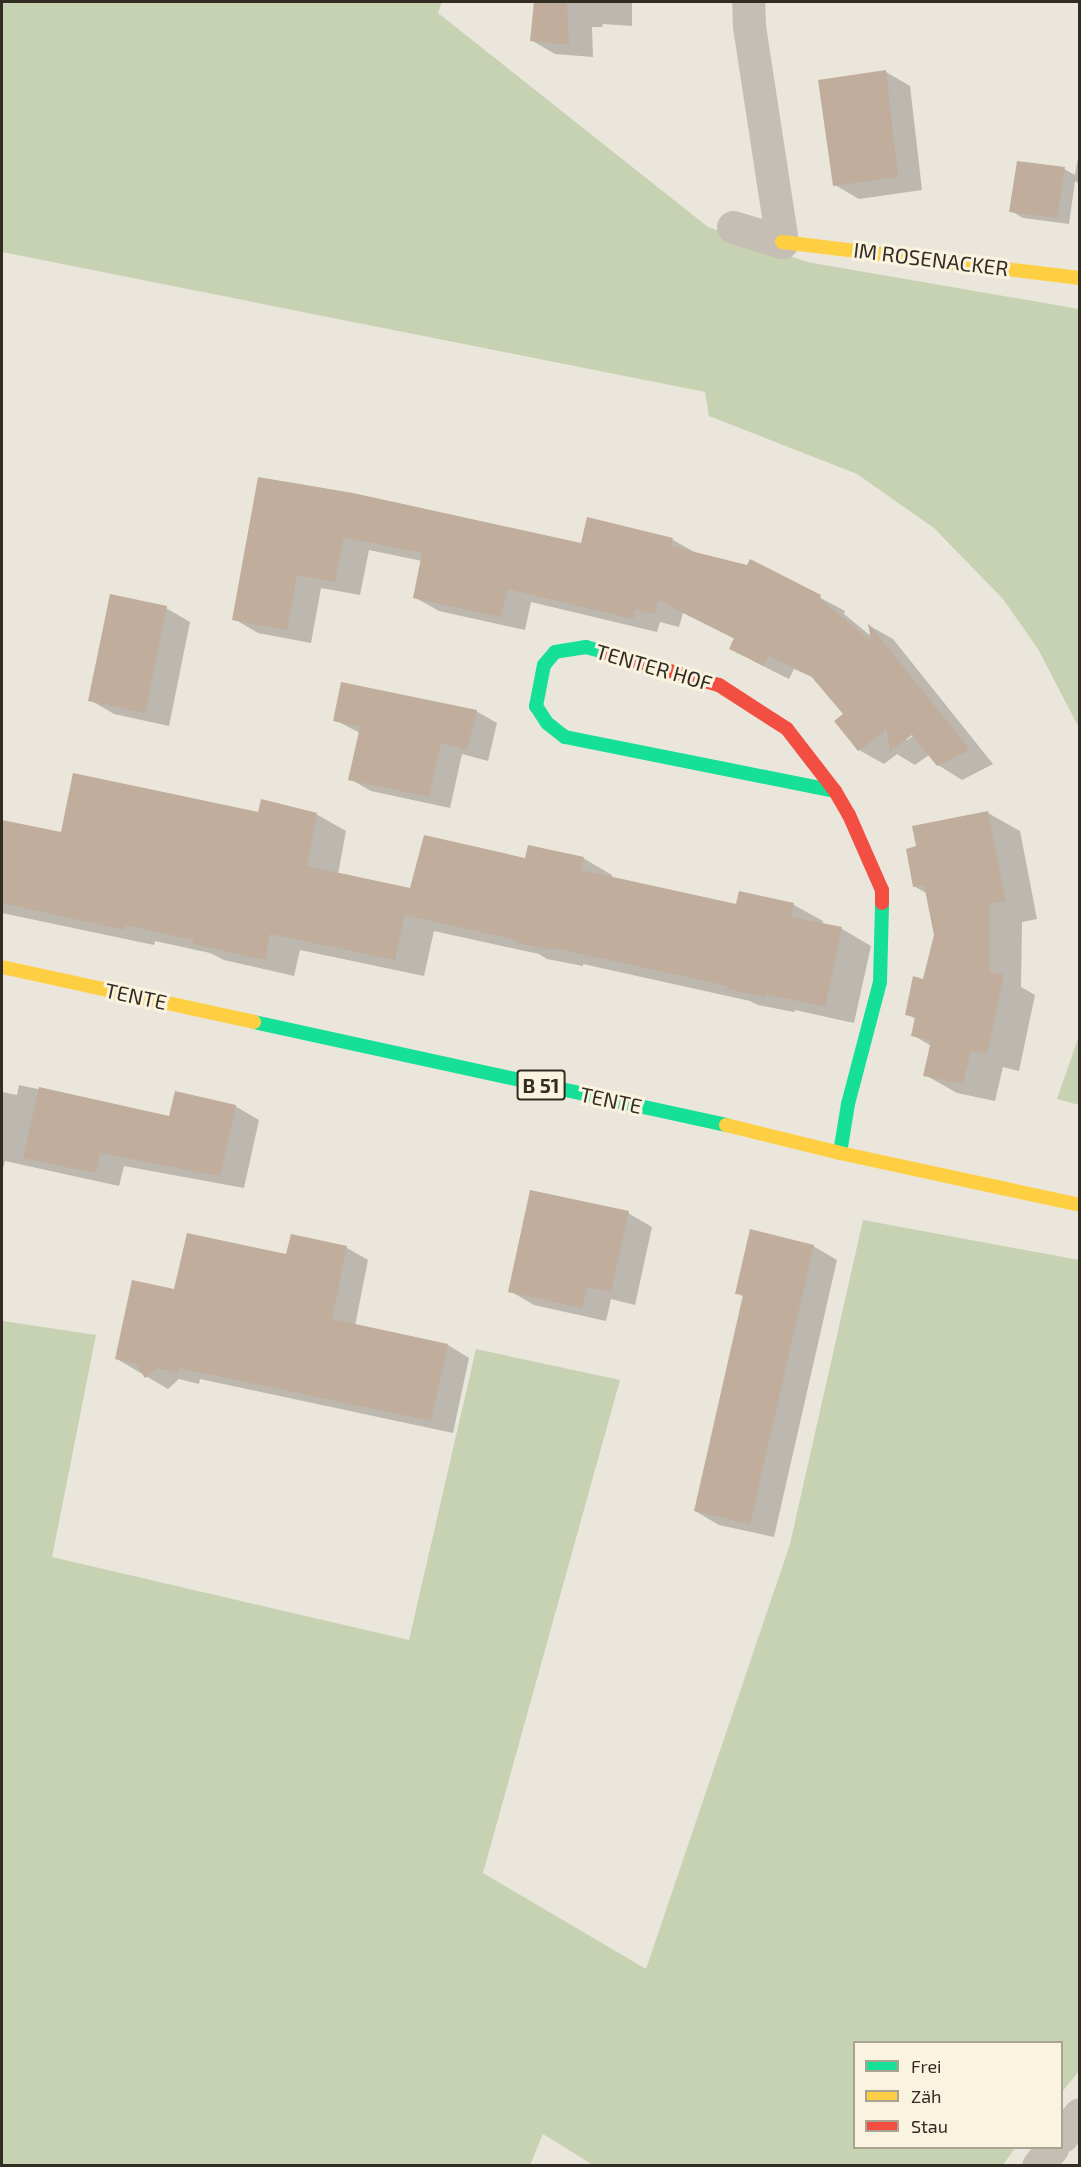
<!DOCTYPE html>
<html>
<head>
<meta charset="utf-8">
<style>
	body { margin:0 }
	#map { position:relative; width:1081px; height:2167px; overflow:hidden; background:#ebe6db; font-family:"Exo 2",sans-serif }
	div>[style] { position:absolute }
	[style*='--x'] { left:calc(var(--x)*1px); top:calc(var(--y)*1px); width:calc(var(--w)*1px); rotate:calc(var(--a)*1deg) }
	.green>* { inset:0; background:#c7d2b3 }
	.shadow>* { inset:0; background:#0003 }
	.building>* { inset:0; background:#c0ad9b }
	.street>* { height:33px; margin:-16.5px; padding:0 16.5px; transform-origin:16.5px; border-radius:16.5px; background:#c4beb4 }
	.fast>* { height:14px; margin:-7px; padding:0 7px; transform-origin:7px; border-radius:7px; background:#16e098 }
	.slow>* { height:14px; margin:-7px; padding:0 7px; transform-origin:7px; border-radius:7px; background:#ffcf43 }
	.jam>* { height:14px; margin:-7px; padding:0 7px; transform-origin:7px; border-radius:7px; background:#f24e42 }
	span { translate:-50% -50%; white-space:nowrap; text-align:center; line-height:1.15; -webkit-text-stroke:6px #faf3e0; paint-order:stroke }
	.shield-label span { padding:2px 4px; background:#faf3e0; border:2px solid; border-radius:4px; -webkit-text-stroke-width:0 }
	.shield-label { font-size:20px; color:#332c23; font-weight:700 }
	.street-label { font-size:21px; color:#332c23 }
	.frame { position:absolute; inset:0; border:3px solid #332c23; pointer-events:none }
	.legend { position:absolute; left:853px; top:2041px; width:210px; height:108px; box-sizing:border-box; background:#faf3e0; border:2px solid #aaa394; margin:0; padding:8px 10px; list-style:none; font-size:18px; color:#332c23 }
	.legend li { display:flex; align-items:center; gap:12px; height:30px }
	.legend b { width:30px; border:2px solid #aaa394 }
</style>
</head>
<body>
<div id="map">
	<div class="green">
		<i style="clip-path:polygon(2px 2px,442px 2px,438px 13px,708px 227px,807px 262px,1079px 309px,1079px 728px,1038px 649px,1003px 599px,934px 528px,857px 474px,709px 416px,705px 392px,2px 252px)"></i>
		<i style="clip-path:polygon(1079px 1036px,1079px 1105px,1057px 1099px)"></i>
		<i style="clip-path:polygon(863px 1220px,1079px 1260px,1079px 2071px,1062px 2092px,1062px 2042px,854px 2042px,854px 2148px,1015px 2148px,1003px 2165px,593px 2165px,543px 2134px,530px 2165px,2px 2165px,3px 1321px,96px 1335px,52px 1557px,409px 1640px,476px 1349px,620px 1380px,483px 1873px,646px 1969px,790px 1544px)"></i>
	</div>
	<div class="shadow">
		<i style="clip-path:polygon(535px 2px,632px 2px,632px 26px,603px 24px,602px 27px,592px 27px,593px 57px,555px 54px,531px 40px)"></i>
		<i style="clip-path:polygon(886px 72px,910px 86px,922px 190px,859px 199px,835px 185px)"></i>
		<i style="clip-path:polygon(1080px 146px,1080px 184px,1075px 181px,1069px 224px,1023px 218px,1011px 211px,1064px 169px,1075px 175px)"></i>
		<i style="clip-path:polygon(evenodd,260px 479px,582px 545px,588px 519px,673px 540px,698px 554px,748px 567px,751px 561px,845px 611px,844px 614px,872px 637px,870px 626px,893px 639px,993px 764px,962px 780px,938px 765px,929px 755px,915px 765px,897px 754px,884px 764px,859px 750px,845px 715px,814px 678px,794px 669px,789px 679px,755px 662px,731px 648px,735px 639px,683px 613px,679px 627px,660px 622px,657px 632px,531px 602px,525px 630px,439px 611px,414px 597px,422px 561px,369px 550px,360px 595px,321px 588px,311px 643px,258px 633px,234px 619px,260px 479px,917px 729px,919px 732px,907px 740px,902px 740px,917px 729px)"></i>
		<i style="clip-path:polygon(166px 608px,190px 622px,169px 726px,114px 714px,90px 700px)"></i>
		<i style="clip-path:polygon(476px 711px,497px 723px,488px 761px,462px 754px,450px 808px,371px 791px,350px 779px,360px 733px,335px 720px)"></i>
		<i style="clip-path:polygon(988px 813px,1020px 831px,1037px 919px,1022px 922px,1021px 987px,1035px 995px,1019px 1071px,1003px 1067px,995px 1101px,957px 1093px,925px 1075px,931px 1046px,913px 1035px,916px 1019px,906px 1014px,924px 980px,935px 935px,926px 893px,914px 886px,918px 848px)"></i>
		<i style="clip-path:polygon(260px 814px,316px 814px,346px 831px,338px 874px,411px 890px,526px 860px,583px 858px,612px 875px,612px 878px,738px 906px,740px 893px,794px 905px,823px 921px,822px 925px,842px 929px,871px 946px,854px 1023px,795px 1010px,794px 1012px,758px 1005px,750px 1001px,583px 964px,583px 966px,547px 959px,539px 954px,434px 931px,424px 976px,300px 950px,294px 976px,224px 960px,210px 953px,155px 941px,154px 945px,2px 913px,2px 821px,62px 834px)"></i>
		<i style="clip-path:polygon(19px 1085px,171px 1118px,235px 1106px,259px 1120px,244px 1188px,124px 1166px,119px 1186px,5px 1161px,2px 1172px,2px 1092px,17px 1095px)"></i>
		<i style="clip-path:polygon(628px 1213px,652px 1227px,635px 1305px,611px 1299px,606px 1321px,534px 1305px,510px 1291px)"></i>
		<i style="clip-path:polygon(292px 1236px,347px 1248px,368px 1260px,355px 1326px,448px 1345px,469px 1358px,453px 1433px,200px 1379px,199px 1384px,179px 1379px,168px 1389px,117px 1359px,175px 1291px,287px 1256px)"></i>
		<i style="clip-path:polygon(813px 1246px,837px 1260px,774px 1537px,719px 1525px,695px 1511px,744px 1297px,737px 1293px)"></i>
	</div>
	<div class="building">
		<i style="clip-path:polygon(534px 2px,567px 2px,569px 45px,530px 41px)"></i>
		<i style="clip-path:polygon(886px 70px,898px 177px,833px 186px,818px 80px)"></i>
		<i style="clip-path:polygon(1017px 161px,1065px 167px,1057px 218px,1009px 212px)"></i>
		<i style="clip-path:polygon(258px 477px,353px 493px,581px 543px,587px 517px,673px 538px,671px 546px,747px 565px,750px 559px,821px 595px,820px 599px,871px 641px,868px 623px,970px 750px,937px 766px,912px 735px,890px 752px,886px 726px,884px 732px,858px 751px,834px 721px,843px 714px,810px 675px,769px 656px,764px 666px,729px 649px,734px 638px,658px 600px,655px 614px,635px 609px,633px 619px,507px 589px,501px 617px,413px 598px,422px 553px,344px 537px,335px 582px,297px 575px,287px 630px,232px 620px)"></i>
		<i style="clip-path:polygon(110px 594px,167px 606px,145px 713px,88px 701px)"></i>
		<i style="clip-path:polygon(341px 682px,477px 710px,467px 750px,441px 743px,429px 797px,348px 780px,360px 727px,333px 721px)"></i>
		<i style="clip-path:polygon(73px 773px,258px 812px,261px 799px,317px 813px,307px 866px,410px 888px,424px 835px,525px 858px,528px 845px,584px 857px,581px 870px,736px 904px,739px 891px,794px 903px,791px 917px,842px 927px,825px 1007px,766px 994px,765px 997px,727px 989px,728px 986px,554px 948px,554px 950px,516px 943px,517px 940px,405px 915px,395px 960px,270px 934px,265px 960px,193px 944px,193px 940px,126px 925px,124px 930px,2px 903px,2px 820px,61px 832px)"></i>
		<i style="clip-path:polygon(988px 811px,1006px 901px,990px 904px,990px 972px,1004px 975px,987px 1054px,971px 1050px,963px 1084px,923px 1076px,931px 1041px,911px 1036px,915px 1017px,905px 1015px,913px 976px,923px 979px,934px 935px,924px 885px,913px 887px,906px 849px,916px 846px,912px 826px)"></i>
		<i style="clip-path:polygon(39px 1087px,169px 1116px,175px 1091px,236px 1105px,220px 1176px,100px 1153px,96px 1173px,23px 1158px)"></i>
		<i style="clip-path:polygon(530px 1190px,629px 1211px,611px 1292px,587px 1287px,582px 1308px,508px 1292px)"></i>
		<i style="clip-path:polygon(750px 1229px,814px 1245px,750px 1524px,694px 1511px,743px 1295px,735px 1294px)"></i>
		<i style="clip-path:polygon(187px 1233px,286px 1254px,291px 1234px,347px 1246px,332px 1319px,448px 1344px,431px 1421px,179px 1368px,178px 1373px,157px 1368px,145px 1378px,136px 1364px,115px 1359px,132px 1280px,174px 1289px)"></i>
	</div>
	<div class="street">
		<i style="--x:733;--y:227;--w:51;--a:17"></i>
		<i style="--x:782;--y:242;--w:219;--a:-98.7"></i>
		<i style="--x:749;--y:26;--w:24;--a:-92"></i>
		<i style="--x:1062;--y:2136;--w:28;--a:-51"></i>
		<i style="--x:1038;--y:2166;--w:23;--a:-52"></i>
	</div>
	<div class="fast">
		<i style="--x:608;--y:653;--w:23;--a:-165"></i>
		<i style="--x:586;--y:647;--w:31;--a:171"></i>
		<i style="--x:555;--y:652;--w:17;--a:130"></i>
		<i style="--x:544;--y:665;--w:42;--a:101"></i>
		<i style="--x:536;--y:706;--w:20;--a:57"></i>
		<i style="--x:547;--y:723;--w:23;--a:38"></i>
		<i style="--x:565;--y:737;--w:275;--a:11.3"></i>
		<i style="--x:254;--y:1022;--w:483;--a:12.3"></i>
		<i style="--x:840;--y:1153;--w:50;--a:-80.7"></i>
		<i style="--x:848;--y:1104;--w:126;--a:-75.3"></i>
		<i style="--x:880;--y:982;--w:79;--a:-88.5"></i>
	</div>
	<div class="slow">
		<i style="--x:782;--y:242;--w:300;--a:6.9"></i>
		<i style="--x:2;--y:967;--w:258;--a:12.3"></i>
		<i style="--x:726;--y:1125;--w:117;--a:13.8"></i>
		<i style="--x:840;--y:1153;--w:246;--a:12.2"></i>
	</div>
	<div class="jam">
		<i style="--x:608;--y:653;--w:116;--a:16.1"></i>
		<i style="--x:719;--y:685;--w:81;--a:32.9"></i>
		<i style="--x:787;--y:729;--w:78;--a:52.3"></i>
		<i style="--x:835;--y:791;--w:28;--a:60"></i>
		<i style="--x:849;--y:815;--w:82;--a:66.3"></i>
		<i style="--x:882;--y:890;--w:13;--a:90"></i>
	</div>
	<div class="shield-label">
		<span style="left:541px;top:1085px">B 51</span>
	</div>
	<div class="street-label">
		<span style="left:931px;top:259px;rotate:7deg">IM ROSENACKER</span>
		<span style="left:654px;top:667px;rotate:16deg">TENTER HOF</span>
		<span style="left:136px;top:996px;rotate:12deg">TENTE</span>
		<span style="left:611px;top:1100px;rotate:12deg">TENTE</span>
	</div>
	<div class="frame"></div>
	<ul class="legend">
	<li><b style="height:8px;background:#16e098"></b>Frei</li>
	<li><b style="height:8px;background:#ffcf43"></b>Zäh</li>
	<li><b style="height:8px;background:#f24e42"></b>Stau</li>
	</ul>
</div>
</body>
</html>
